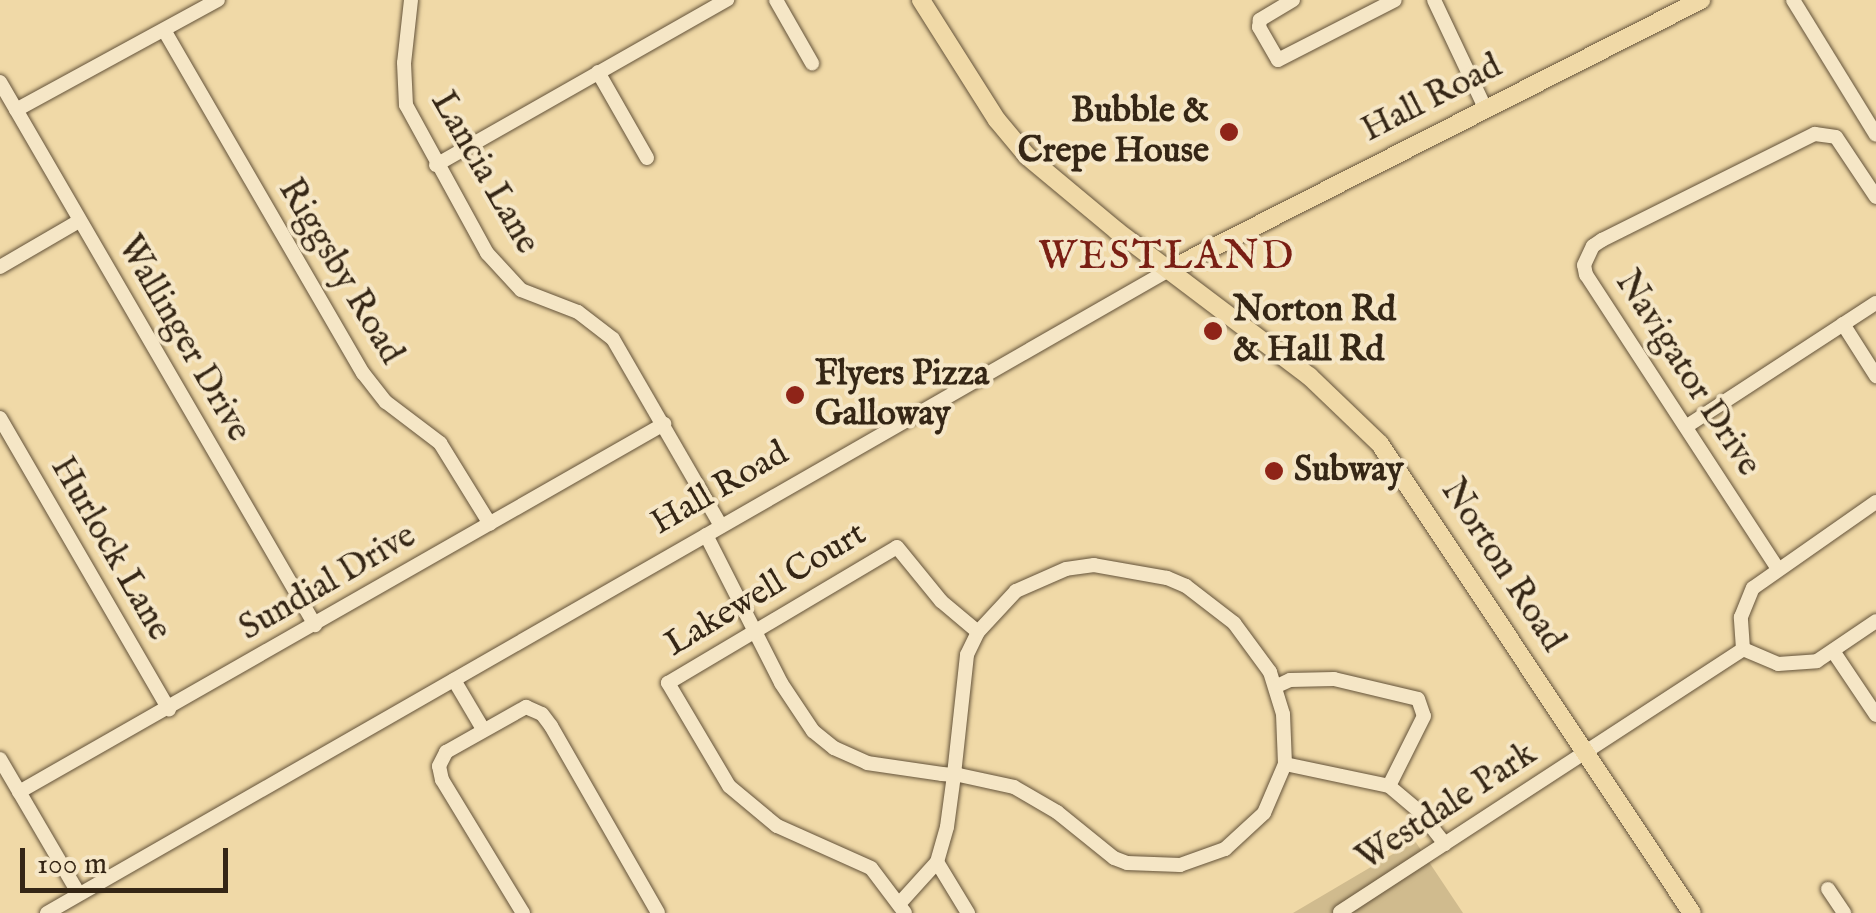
<!DOCTYPE html>
<html>
<head>
<meta charset="utf-8">
<style>
	body { margin:0 }
	#map { position:relative; width:1876px; height:913px; overflow:hidden; background:#f0d9a7; font-family:"IM FELL English",serif }
	div>[style] { position:absolute }
	[style*='--x'] { left:calc(var(--x)*1px); top:calc(var(--y)*1px); width:calc(var(--w)*1px); rotate:calc(var(--a)*1deg) }
	.green>* { inset:0; background:#d0bb8e }
	.roads { filter:drop-shadow(0 0 2px #64533a) drop-shadow(0 0 2px #64533a) }
	.minor>* { height:14px; margin:-7px; padding:0 7px; transform-origin:7px; border-radius:7px; background:#f5e6c6 }
	.major>* { height:18px; margin:-9px; padding:0 9px; transform-origin:9px; border-radius:9px; background:#f0d9a7 }
	.dots>* { width:28px; height:28px; translate:-50% -50%; box-sizing:border-box; border:5px solid #f5e6c6; border-radius:50% }
	span { translate:-50% -50%; white-space:nowrap; text-align:center; line-height:1.15; -webkit-text-stroke:8px #f5e6c6; paint-order:stroke }
	.street-label { font-size:35px; color:#352615 }
	.poi-label { font-size:35px; color:#352615; font-weight:700 }
	.right { translate:-100% -50%; text-align:right }
	.left { translate:0 -50%; text-align:left }
	.quarter-label { font-size:40px; color:#7a1f14; letter-spacing:2.5px }
	.scale { position:absolute; left:20px; top:848px; width:208px; height:45px; box-sizing:border-box; border:5px solid #352615; border-top:0; padding-left:12px; font-size:30px; line-height:35px; white-space:nowrap; color:#352615; -webkit-text-stroke:8px #f5e6c6; paint-order:stroke }
</style>
</head>
<body>
<div id="map">
	<div class="green">
		<i style="clip-path:polygon(1415px 841px,1463px 913px,1293px 913px)"></i>
	</div>
	<div class="roads">
		<div class="minor">
			<i style="--x:411;--y:0;--w:63;--a:96.3"></i>
			<i style="--x:404;--y:63;--w:42;--a:87.3"></i>
			<i style="--x:406;--y:105;--w:169;--a:61.3"></i>
			<i style="--x:487;--y:253;--w:50;--a:47.4"></i>
			<i style="--x:521;--y:290;--w:61;--a:21.1"></i>
			<i style="--x:578;--y:312;--w:44;--a:37.6"></i>
			<i style="--x:613;--y:339;--w:216;--a:60"></i>
			<i style="--x:776;--y:0;--w:73;--a:60.3"></i>
			<i style="--x:1293;--y:0;--w:39;--a:149"></i>
			<i style="--x:1260;--y:20;--w:7;--a:98"></i>
			<i style="--x:1259;--y:27;--w:38;--a:60"></i>
			<i style="--x:1278;--y:60;--w:131;--a:-27.1"></i>
			<i style="--x:1434;--y:0;--w:119;--a:64.7"></i>
			<i style="--x:1793;--y:0;--w:158;--a:58.4"></i>
			<i style="--x:164;--y:30;--w:397;--a:59.9"></i>
			<i style="--x:363;--y:373;--w:37;--a:52"></i>
			<i style="--x:386;--y:402;--w:68;--a:37.2"></i>
			<i style="--x:440;--y:443;--w:95;--a:58.3"></i>
			<i style="--x:598;--y:72;--w:99;--a:60.3"></i>
			<i style="--x:0;--y:82;--w:628;--a:59.88"></i>
			<i style="--x:16;--y:110;--w:230;--a:-28.6"></i>
			<i style="--x:436;--y:165;--w:335;--a:-29.6"></i>
			<i style="--x:0;--y:267;--w:91;--a:-30.2"></i>
			<i style="--x:1843;--y:324;--w:62;--a:57.6"></i>
			<i style="--x:0;--y:418;--w:337;--a:59.9"></i>
			<i style="--x:1687;--y:426;--w:225;--a:-33.1"></i>
			<i style="--x:706;--y:535;--w:166;--a:63.1"></i>
			<i style="--x:781;--y:683;--w:58;--a:56.3"></i>
			<i style="--x:813;--y:731;--w:27;--a:39"></i>
			<i style="--x:834;--y:748;--w:36;--a:24"></i>
			<i style="--x:867;--y:763;--w:76;--a:8.3"></i>
			<i style="--x:942;--y:774;--w:12;--a:5"></i>
			<i style="--x:954;--y:775;--w:5;--a:0"></i>
			<i style="--x:959;--y:775;--w:56;--a:12.3"></i>
			<i style="--x:1014;--y:787;--w:50;--a:30.2"></i>
			<i style="--x:1057;--y:812;--w:73;--a:38.9"></i>
			<i style="--x:1114;--y:858;--w:14;--a:21"></i>
			<i style="--x:1127;--y:863;--w:53;--a:2.2"></i>
			<i style="--x:1180;--y:865;--w:48;--a:-19.6"></i>
			<i style="--x:1225;--y:849;--w:53;--a:-42.7"></i>
			<i style="--x:1264;--y:813;--w:53;--a:-66.8"></i>
			<i style="--x:1285;--y:764;--w:50;--a:-92.3"></i>
			<i style="--x:1283;--y:714;--w:44;--a:-107.2"></i>
			<i style="--x:1270;--y:672;--w:61;--a:-126.3"></i>
			<i style="--x:1234;--y:623;--w:61;--a:-142.4"></i>
			<i style="--x:1186;--y:586;--w:21;--a:-157"></i>
			<i style="--x:1167;--y:578;--w:74;--a:-169.9"></i>
			<i style="--x:1094;--y:565;--w:28;--a:172"></i>
			<i style="--x:1066;--y:569;--w:55;--a:156.3"></i>
			<i style="--x:1016;--y:591;--w:56;--a:132.8"></i>
			<i style="--x:978;--y:632;--w:25;--a:116"></i>
			<i style="--x:967;--y:655;--w:121;--a:96.2"></i>
			<i style="--x:954;--y:775;--w:52;--a:97.7"></i>
			<i style="--x:947;--y:827;--w:36;--a:106"></i>
			<i style="--x:937;--y:862;--w:55;--a:132.1"></i>
			<i style="--x:1778;--y:569;--w:351;--a:-123.1"></i>
			<i style="--x:1586;--y:275;--w:10;--a:-101"></i>
			<i style="--x:1584;--y:265;--w:21;--a:-65"></i>
			<i style="--x:1593;--y:246;--w:11;--a:-34"></i>
			<i style="--x:1602;--y:240;--w:238;--a:-26.5"></i>
			<i style="--x:1815;--y:134;--w:21;--a:8"></i>
			<i style="--x:1836;--y:137;--w:72;--a:56.3"></i>
			<i style="--x:1743;--y:649;--w:32;--a:-94"></i>
			<i style="--x:1741;--y:617;--w:31;--a:-68"></i>
			<i style="--x:1753;--y:588;--w:150;--a:-35"></i>
			<i style="--x:1743;--y:649;--w:38;--a:23"></i>
			<i style="--x:1778;--y:664;--w:39;--a:-4"></i>
			<i style="--x:1817;--y:661;--w:71;--a:-34.1"></i>
			<i style="--x:1833;--y:651;--w:77;--a:56.1"></i>
			<i style="--x:454;--y:680;--w:57;--a:59.4"></i>
			<i style="--x:1277;--y:686;--w:14;--a:-25"></i>
			<i style="--x:1290;--y:680;--w:44;--a:-1.3"></i>
			<i style="--x:1334;--y:679;--w:86;--a:13.4"></i>
			<i style="--x:1418;--y:699;--w:18;--a:71"></i>
			<i style="--x:1424;--y:716;--w:78;--a:116.6"></i>
			<i style="--x:0;--y:759;--w:156;--a:59.7"></i>
			<i style="--x:1285;--y:764;--w:106;--a:11.9"></i>
			<i style="--x:1389;--y:786;--w:39;--a:40"></i>
			<i style="--x:1419;--y:811;--w:42;--a:51.8"></i>
			<i style="--x:19;--y:792;--w:743;--a:-29.71"></i>
			<i style="--x:937;--y:862;--w:60;--a:58.7"></i>
			<i style="--x:1828;--y:889;--w:29;--a:56"></i>
			<i style="--x:1340;--y:912;--w:481;--a:-33.1"></i>
			<i style="--x:47;--y:913;--w:1293;--a:-29.82"></i>
			<i style="--x:523;--y:913;--w:156;--a:-121.3"></i>
			<i style="--x:442;--y:780;--w:14;--a:-102"></i>
			<i style="--x:439;--y:766;--w:16;--a:-63"></i>
			<i style="--x:446;--y:752;--w:92;--a:-29.4"></i>
			<i style="--x:526;--y:707;--w:17;--a:24"></i>
			<i style="--x:542;--y:714;--w:15;--a:53"></i>
			<i style="--x:551;--y:726;--w:215;--a:60.2"></i>
			<i style="--x:905;--y:913;--w:56;--a:-127.1"></i>
			<i style="--x:871;--y:868;--w:103;--a:-155.9"></i>
			<i style="--x:777;--y:826;--w:62;--a:-140.2"></i>
			<i style="--x:729;--y:786;--w:120;--a:-120.6"></i>
			<i style="--x:668;--y:683;--w:266;--a:-30.7"></i>
			<i style="--x:897;--y:547;--w:70;--a:50.8"></i>
			<i style="--x:941;--y:601;--w:48;--a:40"></i>
		</div>
		<div class="major">
			<i style="--x:921;--y:0;--w:142;--a:57.7"></i>
			<i style="--x:997;--y:120;--w:47;--a:50.2"></i>
			<i style="--x:1027;--y:156;--w:117;--a:39.8"></i>
			<i style="--x:1117;--y:231;--w:241;--a:37.1"></i>
			<i style="--x:1309;--y:376;--w:98;--a:43.8"></i>
			<i style="--x:1380;--y:444;--w:563;--a:56.37"></i>
			<i style="--x:1169;--y:270;--w:597;--a:-26.91"></i>
		</div>
	</div>
	<div class="dots">
		<i style="left:1229px;top:132px;background:#8f2418"></i>
		<i style="left:1213px;top:331px;background:#8f2418"></i>
		<i style="left:795px;top:395px;background:#8f2418"></i>
		<i style="left:1274px;top:471px;background:#8f2418"></i>
	</div>
	<div class="street-label">
		<span style="left:1432px;top:99px;rotate:-27deg">Hall Road</span>
		<span style="left:484px;top:173px;rotate:60deg">Lancia Lane</span>
		<span style="left:340px;top:272px;rotate:59deg">Riggsby Road</span>
		<span style="left:183px;top:339px;rotate:60deg">Wallinger Drive</span>
		<span style="left:1687px;top:374px;rotate:57deg">Navigator Drive</span>
		<span style="left:720px;top:489px;rotate:-30deg">Hall Road</span>
		<span style="left:110px;top:549px;rotate:60deg">Hurlock Lane</span>
		<span style="left:1502px;top:566px;rotate:57deg">Norton Road</span>
		<span style="left:328px;top:583px;rotate:-30deg">Sundial Drive</span>
		<span style="left:766px;top:590px;rotate:-31deg">Lakewell Court</span>
		<span style="left:1447px;top:807px;rotate:-33deg">Westdale Park</span>
	</div>
	<div class="poi-label">
		<span class="right" style="left:1209px;top:132px">Bubble &amp;<br>Crepe House</span>
		<span class="left" style="left:1233px;top:331px">Norton Rd<br>&amp; Hall Rd</span>
		<span class="left" style="left:815px;top:395px">Flyers Pizza<br>Galloway</span>
		<span class="left" style="left:1294px;top:471px">Subway</span>
	</div>
	<div class="quarter-label">
		<span style="left:1167px;top:258px">WESTLAND</span>
	</div>
	<div class="scale">100 m</div>
</div>
</body>
</html>
